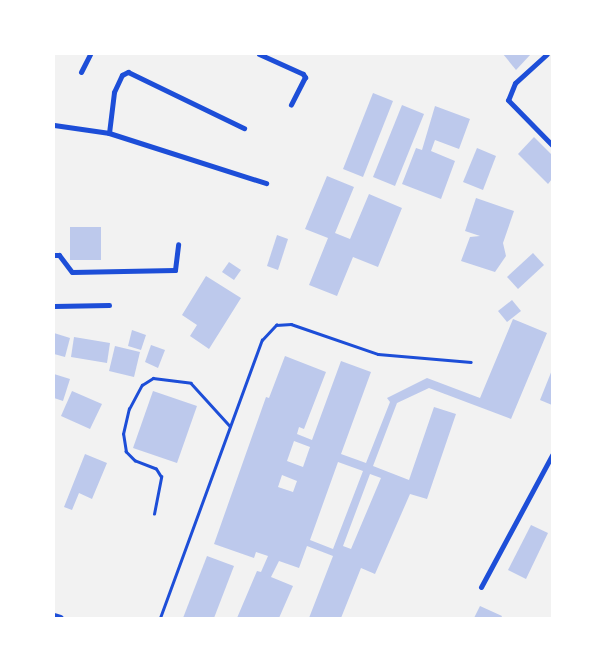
<!DOCTYPE html>
<html>
<head>
<meta charset="utf-8">
<style>
	body { margin:0 }
	#map { position:relative; width:606px; height:672px; overflow:hidden; background:#f2f2f2; font-family:Karla,sans-serif }
	div>[style] { position:absolute }
	[style*='--x'] { left:calc(var(--x)*1px); top:calc(var(--y)*1px); width:calc(var(--w)*1px); rotate:calc(var(--a)*1deg) }
	.building>* { inset:0; background:#bdc9ec }
	.service>* { height:2.5px; margin:-1.25px; padding:0 1.25px; transform-origin:1.25px; border-radius:1.25px; background:#1d4ed8 }
	.minor>* { height:5px; margin:-2.5px; padding:0 2.5px; transform-origin:2.5px; border-radius:2.5px; background:#1d4ed8 }
	.tertiary>* { height:7px; margin:-3.5px; padding:0 3.5px; transform-origin:3.5px; border-radius:3.5px; background:#1d4ed8 }
	span { translate:-50% -50%; white-space:nowrap; text-align:center; line-height:1.15; -webkit-text-stroke:5px #fff; paint-order:stroke }
	.frame { position:absolute; inset:0; border:55px solid #fff; pointer-events:none }
</style>
</head>
<body>
<div id="map">
	<div class="building">
		<i style="clip-path:polygon(503px 54px,531px 54px,516px 70px)"></i>
		<i style="clip-path:polygon(373px 93px,393px 101px,363px 177px,343px 169px)"></i>
		<i style="clip-path:polygon(402px 105px,424px 114px,395px 186px,373px 177px)"></i>
		<i style="clip-path:polygon(435px 106px,470px 119px,459px 149px,435px 140px,431px 151px,455px 161px,441px 199px,402px 184px,416px 148px,422px 150px)"></i>
		<i style="clip-path:polygon(534px 137px,552px 155px,552px 179px,548px 184px,518px 154px)"></i>
		<i style="clip-path:polygon(477px 148px,496px 156px,483px 190px,463px 182px)"></i>
		<i style="clip-path:polygon(327px 176px,354px 187px,335px 233px,350px 239px,369px 194px,402px 208px,378px 267px,353px 257px,337px 296px,309px 285px,328px 238px,305px 229px)"></i>
		<i style="clip-path:polygon(476px 198px,514px 211px,503px 243px,506px 256px,495px 272px,461px 261px,470px 237px,480px 236px,465px 231px)"></i>
		<i style="clip-path:polygon(70px 227px,101px 227px,101px 260px,70px 260px)"></i>
		<i style="clip-path:polygon(277px 235px,288px 239px,278px 270px,267px 266px)"></i>
		<i style="clip-path:polygon(533px 253px,544px 265px,518px 289px,507px 277px)"></i>
		<i style="clip-path:polygon(229px 262px,241px 270px,234px 280px,222px 272px)"></i>
		<i style="clip-path:polygon(206px 276px,241px 298px,209px 349px,190px 336px,197px 325px,182px 315px)"></i>
		<i style="clip-path:polygon(512px 300px,521px 311px,507px 322px,498px 311px)"></i>
		<i style="clip-path:polygon(evenodd,513px 319px,547px 333px,511px 419px,429px 388px,397px 403px,373px 466px,409px 480px,434px 407px,456px 414px,427px 499px,410px 494px,375px 574px,361px 568px,341px 618px,309px 618px,333px 556px,307px 546px,299px 568px,279px 561px,271px 577px,293px 586px,279px 618px,237px 618px,257px 571px,261px 572px,268px 556px,256px 552px,254px 558px,214px 544px,266px 397px,269px 398px,285px 356px,326px 372px,304px 429px,299px 427px,297px 434px,312px 440px,341px 361px,371px 372px,341px 454px,366px 463px,390px 402px,387px 398px,427px 378px,480px 398px,513px 319px,294px 441px,310px 447px,303px 467px,287px 461px,294px 441px,513px 319px,338px 462px,363px 471px,333px 549px,310px 540px,338px 462px,513px 319px,370px 474px,381px 478px,351px 549px,343px 546px,370px 474px,513px 319px,282px 475px,297px 481px,293px 492px,278px 487px,282px 475px)"></i>
		<i style="clip-path:polygon(132px 330px,146px 335px,141px 350px,128px 346px)"></i>
		<i style="clip-path:polygon(54px 333px,70px 338px,65px 357px,54px 354px)"></i>
		<i style="clip-path:polygon(74px 337px,110px 343px,107px 363px,71px 357px)"></i>
		<i style="clip-path:polygon(151px 345px,165px 350px,158px 368px,145px 362px)"></i>
		<i style="clip-path:polygon(115px 346px,140px 352px,134px 377px,109px 371px)"></i>
		<i style="clip-path:polygon(552px 370px,552px 405px,540px 400px)"></i>
		<i style="clip-path:polygon(54px 374px,70px 379px,63px 401px,54px 398px)"></i>
		<i style="clip-path:polygon(72px 391px,102px 404px,90px 429px,61px 416px)"></i>
		<i style="clip-path:polygon(153px 391px,197px 406px,177px 463px,133px 448px)"></i>
		<i style="clip-path:polygon(85px 454px,107px 463px,92px 499px,79px 493px,72px 510px,64px 507px)"></i>
		<i style="clip-path:polygon(531px 525px,548px 533px,526px 579px,508px 570px)"></i>
		<i style="clip-path:polygon(207px 556px,234px 566px,214px 618px,183px 618px)"></i>
		<i style="clip-path:polygon(480px 606px,502px 616px,501px 618px,474px 618px)"></i>
	</div>
	<div class="service">
		<i style="--x:154;--y:514;--w:38;--a:-79"></i>
		<i style="--x:161;--y:477;--w:9;--a:-122"></i>
		<i style="--x:156;--y:469;--w:22;--a:-159"></i>
		<i style="--x:135;--y:461;--w:13;--a:-135"></i>
		<i style="--x:126;--y:452;--w:18;--a:-99"></i>
		<i style="--x:123;--y:434;--w:26;--a:-77"></i>
		<i style="--x:129;--y:409;--w:27;--a:-62"></i>
		<i style="--x:142;--y:385;--w:13;--a:-32"></i>
		<i style="--x:153;--y:378;--w:38;--a:7"></i>
		<i style="--x:191;--y:383;--w:58;--a:47.8"></i>
		<i style="--x:160;--y:618;--w:296;--a:-69.9"></i>
		<i style="--x:262;--y:340;--w:21;--a:-47"></i>
		<i style="--x:276;--y:325;--w:15;--a:-4"></i>
		<i style="--x:291;--y:324;--w:92;--a:19"></i>
		<i style="--x:378;--y:354;--w:93;--a:4.9"></i>
	</div>
	<div class="minor">
		<i style="--x:259;--y:54;--w:48;--a:24.4"></i>
		<i style="--x:303;--y:74;--w:4;--a:56"></i>
		<i style="--x:305;--y:77;--w:31;--a:117"></i>
		<i style="--x:547;--y:54;--w:43;--a:137.8"></i>
		<i style="--x:515;--y:83;--w:18;--a:112"></i>
		<i style="--x:508;--y:100;--w:63;--a:45.6"></i>
		<i style="--x:81;--y:72;--w:20;--a:-63"></i>
		<i style="--x:54;--y:125;--w:56;--a:8.3"></i>
		<i style="--x:109;--y:133;--w:165;--a:17.7"></i>
		<i style="--x:109;--y:133;--w:41;--a:-83"></i>
		<i style="--x:114;--y:92;--w:19;--a:-65"></i>
		<i style="--x:122;--y:75;--w:7;--a:-27"></i>
		<i style="--x:128;--y:72;--w:129;--a:25.8"></i>
		<i style="--x:54;--y:255;--w:5;--a:0"></i>
		<i style="--x:59;--y:255;--w:21;--a:53"></i>
		<i style="--x:72;--y:272;--w:103;--a:-1.1"></i>
		<i style="--x:175;--y:270;--w:26;--a:-83"></i>
		<i style="--x:54;--y:306;--w:55;--a:-1"></i>
		<i style="--x:481;--y:587;--w:150;--a:-61.7"></i>
	</div>
	<div class="tertiary">
		<i style="--x:54;--y:616;--w:6;--a:18"></i>
	</div>
	<div class="frame"></div>
</div>
</body>
</html>
